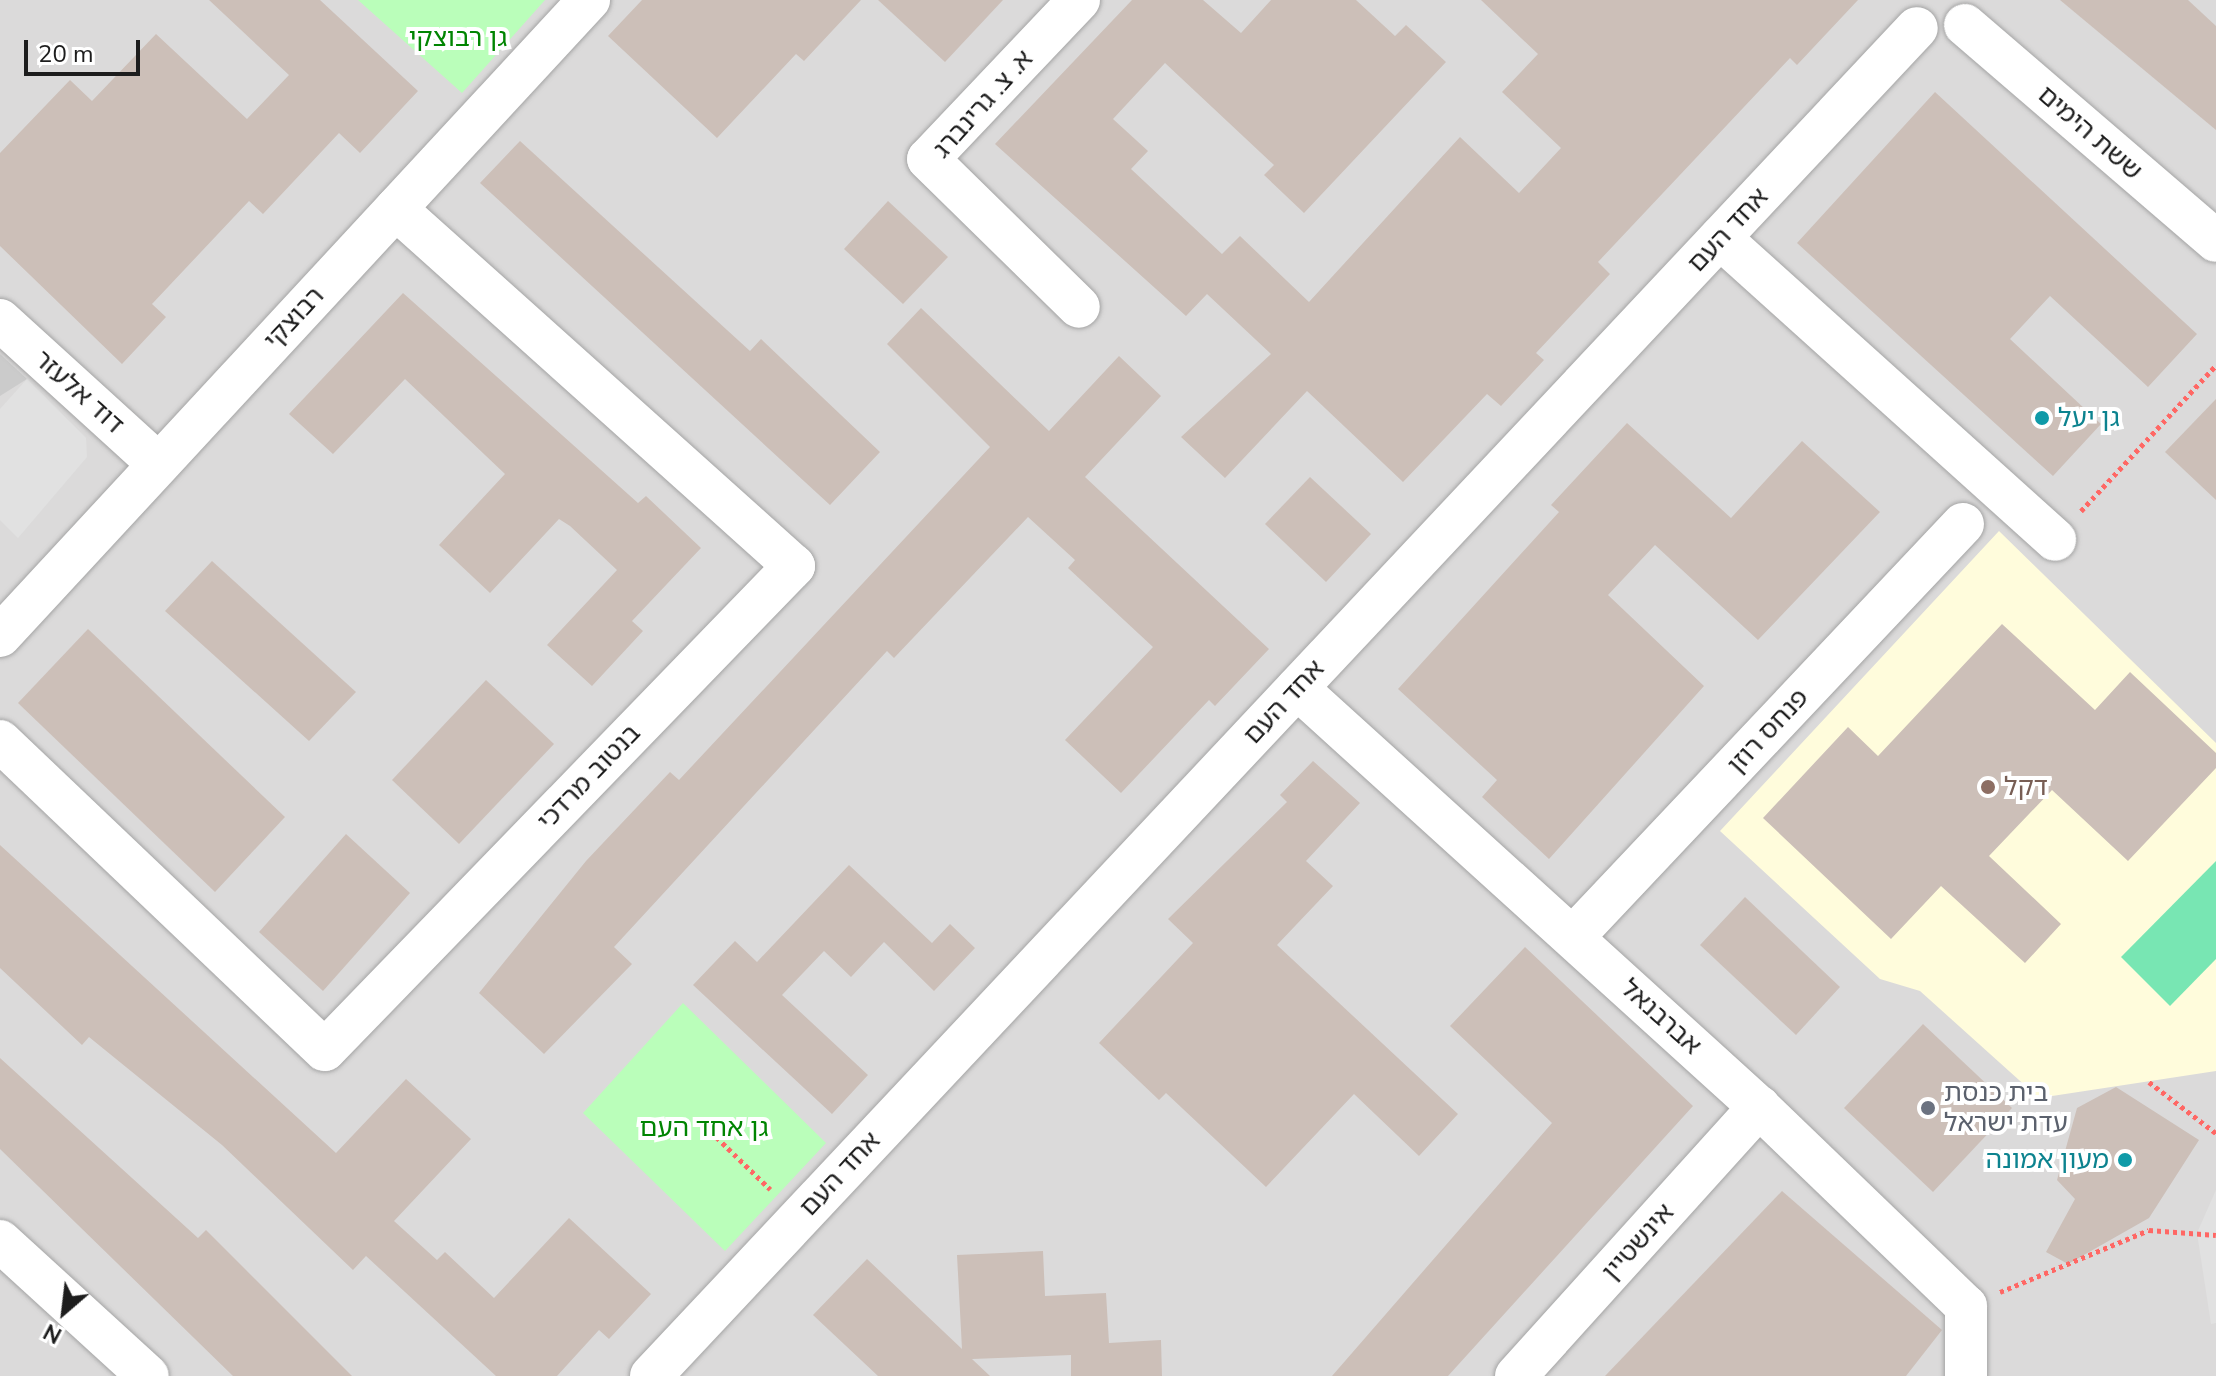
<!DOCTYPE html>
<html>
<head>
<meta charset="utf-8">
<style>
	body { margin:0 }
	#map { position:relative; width:2216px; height:1376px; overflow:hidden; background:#efeae2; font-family:"Nunito Sans","Noto Sans Hebrew",sans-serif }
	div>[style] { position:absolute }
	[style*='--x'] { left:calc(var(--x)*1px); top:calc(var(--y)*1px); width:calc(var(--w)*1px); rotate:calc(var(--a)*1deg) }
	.residential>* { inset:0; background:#dbdada }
	.education>* { inset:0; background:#fffcdc }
	.religious>* { inset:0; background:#cbcbcb }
	.park>* { inset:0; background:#bafeba }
	.pitch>* { inset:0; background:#78e6b3 }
	.parking>* { inset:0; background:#e1e1e1 }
	.building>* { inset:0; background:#ccbfb8 }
	.path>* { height:5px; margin-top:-2.5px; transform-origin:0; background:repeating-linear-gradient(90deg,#ff6764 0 4px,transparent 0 8px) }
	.roads { filter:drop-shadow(0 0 2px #a4a4a4) drop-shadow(0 0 2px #a4a4a4) }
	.minor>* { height:42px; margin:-21px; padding:0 21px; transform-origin:21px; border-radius:21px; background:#fff }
	.dots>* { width:22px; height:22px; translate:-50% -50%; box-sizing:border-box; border:4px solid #fff; border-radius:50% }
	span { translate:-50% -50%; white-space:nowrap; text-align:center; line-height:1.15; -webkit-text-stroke:8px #fff; paint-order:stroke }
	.park-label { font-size:26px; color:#018502 }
	.street-label { font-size:26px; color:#1d1d1d }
	.culture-label { font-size:26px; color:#0d838f }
	.left { translate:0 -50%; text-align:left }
	.right { translate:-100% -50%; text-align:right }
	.education-label { font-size:26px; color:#785e54 }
	.worship-label { font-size:26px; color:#5b616d }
	.north { position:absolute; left:24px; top:1272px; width:80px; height:80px; -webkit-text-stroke:6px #fff; paint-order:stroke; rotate:208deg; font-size:22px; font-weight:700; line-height:32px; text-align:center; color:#1d1d1d }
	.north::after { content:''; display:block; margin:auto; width:28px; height:36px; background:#1d1d1d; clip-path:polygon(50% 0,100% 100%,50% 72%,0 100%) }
	.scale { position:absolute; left:24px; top:40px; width:116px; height:36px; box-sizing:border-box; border:4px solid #1d1d1d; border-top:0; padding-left:10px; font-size:24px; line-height:28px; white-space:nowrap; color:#1d1d1d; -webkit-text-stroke:6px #fff; paint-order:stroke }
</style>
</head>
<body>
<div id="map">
	<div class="residential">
		<i style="clip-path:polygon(0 0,2216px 0,2216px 1376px,0 1376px)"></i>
	</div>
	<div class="education">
		<i style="clip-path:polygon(1999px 531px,2216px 743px,2216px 1071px,2039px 1098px,1920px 991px,1880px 979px,1720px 831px)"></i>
	</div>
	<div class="religious">
		<i style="clip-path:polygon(0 354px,27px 379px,0 396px)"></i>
	</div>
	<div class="park">
		<i style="clip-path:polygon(358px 0,545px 0,462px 93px)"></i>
		<i style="clip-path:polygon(683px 1003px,826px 1143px,725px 1251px,583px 1113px)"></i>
	</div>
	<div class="pitch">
		<i style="clip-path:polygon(2216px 861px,2216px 959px,2170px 1006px,2121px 957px)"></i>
	</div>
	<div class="parking">
		<i style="clip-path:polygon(27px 379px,86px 438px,87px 457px,18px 538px,0 520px,0 409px)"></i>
		<i style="clip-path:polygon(2216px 1190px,2216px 1323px,2211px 1324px,2197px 1233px)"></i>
	</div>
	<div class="building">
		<i style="clip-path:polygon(209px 0,320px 0,418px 91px,360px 153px,339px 133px,263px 214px,249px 201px,152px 304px,166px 317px,122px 364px,0 246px,0 153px,70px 80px,92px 101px,156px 34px,247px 119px,289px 75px)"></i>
		<i style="clip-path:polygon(642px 0,861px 0,804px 61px,796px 54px,717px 138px,608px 36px)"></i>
		<i style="clip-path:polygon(878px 0,1003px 0,945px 62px)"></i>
		<i style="clip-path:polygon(1132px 0,1203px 0,1241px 33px,1271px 0,1356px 0,1395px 36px,1406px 25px,1446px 62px,1304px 213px,1264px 175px,1274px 165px,1165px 63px,1113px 119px,1148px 151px,1131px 169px,1222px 254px,1240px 236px,1309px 302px,1460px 137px,1519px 193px,1561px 148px,1502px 92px,1538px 54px,1481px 0,1858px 0,1797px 65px,1790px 58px,1598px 262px,1610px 274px,1536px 353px,1544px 360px,1501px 406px,1487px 394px,1403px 482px,1307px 391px,1225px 478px,1181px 437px,1271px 354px,1207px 294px,1186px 316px,995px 144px)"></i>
		<i style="clip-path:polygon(2060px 0,2188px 0,2216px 26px,2216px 130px)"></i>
		<i style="clip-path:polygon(1935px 92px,2197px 334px,2148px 387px,2050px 296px,2010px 339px,2101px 424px,2053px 476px,1797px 243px)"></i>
		<i style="clip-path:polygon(520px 141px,750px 351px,761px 339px,880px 452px,830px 505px,480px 183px)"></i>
		<i style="clip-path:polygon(888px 201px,948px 257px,903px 304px,844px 249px)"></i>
		<i style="clip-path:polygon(403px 293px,638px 503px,646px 496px,701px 548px,632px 621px,643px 631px,592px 686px,547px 645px,617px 570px,570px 526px,559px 519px,490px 593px,439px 545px,505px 474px,405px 379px,333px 454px,289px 414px)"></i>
		<i style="clip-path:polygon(921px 308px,1049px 431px,1119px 356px,1161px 396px,1085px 477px,1269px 649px,1215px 706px,1209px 700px,1121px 793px,1065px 740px,1153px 647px,1068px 568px,1075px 560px,1028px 517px,894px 658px,887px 651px,614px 947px,632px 964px,544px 1054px,479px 993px,586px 861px,670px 772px,679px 780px,990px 447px,887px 344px)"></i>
		<i style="clip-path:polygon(2216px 399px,2216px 500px,2165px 452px)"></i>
		<i style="clip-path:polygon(1627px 423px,1731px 518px,1802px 441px,1880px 512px,1758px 640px,1655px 545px,1608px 595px,1704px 686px,1549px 859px,1482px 797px,1497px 780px,1398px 689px,1559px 512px,1551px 505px)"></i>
		<i style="clip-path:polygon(1310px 477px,1371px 534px,1326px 582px,1265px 524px)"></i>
		<i style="clip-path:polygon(212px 561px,356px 692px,309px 741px,165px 611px)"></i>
		<i style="clip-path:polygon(2002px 624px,2095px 710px,2130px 672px,2216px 753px,2216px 768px,2128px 861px,2052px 790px,1989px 856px,2061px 924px,2025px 963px,1941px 886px,1891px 939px,1763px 818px,1848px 727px,1878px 756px)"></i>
		<i style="clip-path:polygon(88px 629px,285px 817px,215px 892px,18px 703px)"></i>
		<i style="clip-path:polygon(486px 680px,554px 744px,459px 844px,392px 780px)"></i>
		<i style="clip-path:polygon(1313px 761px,1360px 803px,1306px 861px,1333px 886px,1277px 945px,1458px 1114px,1419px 1156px,1354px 1094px,1266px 1187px,1166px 1093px,1159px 1100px,1099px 1043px,1193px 943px,1168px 919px,1287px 802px,1280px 795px)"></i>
		<i style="clip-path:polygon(346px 834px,410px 893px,323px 991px,259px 932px)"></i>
		<i style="clip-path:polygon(0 845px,336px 1153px,406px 1079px,471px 1139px,394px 1221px,437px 1260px,445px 1252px,494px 1298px,569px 1218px,651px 1294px,609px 1339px,599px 1330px,557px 1376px,496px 1376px,366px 1256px,353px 1270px,222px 1145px,89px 1037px,82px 1045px,0 968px)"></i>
		<i style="clip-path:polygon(849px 865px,932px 943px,950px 924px,975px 948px,934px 991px,884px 942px,851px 977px,824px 951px,782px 995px,868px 1075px,832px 1114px,693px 985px,735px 941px,757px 962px)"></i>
		<i style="clip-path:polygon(1745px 897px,1840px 987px,1796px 1035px,1700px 945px)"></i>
		<i style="clip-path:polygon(1525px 947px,1693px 1106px,1448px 1376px,1332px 1376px,1552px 1123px,1450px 1026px)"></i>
		<i style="clip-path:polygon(1923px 1024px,2012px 1108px,1933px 1192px,1844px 1108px)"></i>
		<i style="clip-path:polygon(0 1058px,198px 1238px,206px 1230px,352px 1376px,233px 1376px,0 1149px)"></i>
		<i style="clip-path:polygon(2116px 1087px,2199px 1140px,2149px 1218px,2068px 1264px,2046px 1252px,2075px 1199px,2057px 1180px,2077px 1108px)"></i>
		<i style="clip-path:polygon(1782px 1191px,1942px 1330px,1906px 1376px,1605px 1376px)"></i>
		<i style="clip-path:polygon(1043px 1251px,1045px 1296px,1106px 1293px,1109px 1343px,1161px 1340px,1162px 1376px,1071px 1376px,1071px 1355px,972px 1359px,990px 1376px,878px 1376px,813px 1315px,867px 1259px,962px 1349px,957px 1255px)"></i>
	</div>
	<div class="path">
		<i style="--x:2081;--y:511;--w:199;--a:-47.2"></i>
		<i style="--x:2149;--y:1082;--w:84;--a:37.3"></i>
		<i style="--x:705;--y:1126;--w:91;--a:44.1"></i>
		<i style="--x:2000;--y:1292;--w:161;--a:-22.6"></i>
		<i style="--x:2149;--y:1230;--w:67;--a:4.3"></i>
	</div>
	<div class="roads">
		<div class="minor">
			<i style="--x:1079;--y:0;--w:219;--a:133.5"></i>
			<i style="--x:928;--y:159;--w:211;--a:44.4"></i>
			<i style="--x:1965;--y:25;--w:331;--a:40.7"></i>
			<i style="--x:1720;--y:238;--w:451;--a:42"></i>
			<i style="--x:0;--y:320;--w:214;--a:42.3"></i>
			<i style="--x:0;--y:636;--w:867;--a:-47.2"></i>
			<i style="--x:1297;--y:688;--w:624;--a:42.21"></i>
			<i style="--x:1759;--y:1107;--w:287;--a:43.9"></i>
			<i style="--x:1966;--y:1306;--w:70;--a:90"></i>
			<i style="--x:0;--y:741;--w:448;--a:43.6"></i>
			<i style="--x:325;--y:1050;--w:674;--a:-45.9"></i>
			<i style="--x:794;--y:566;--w:535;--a:-138.11"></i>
			<i style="--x:1573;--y:937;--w:568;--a:-46.64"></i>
			<i style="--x:0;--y:1241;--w:200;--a:42.4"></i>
			<i style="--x:651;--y:1376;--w:1849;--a:-46.8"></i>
			<i style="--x:1516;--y:1376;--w:363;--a:-47.9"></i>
		</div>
	</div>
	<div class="dots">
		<i style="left:2042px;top:418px;background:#0f9aa8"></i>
		<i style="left:1988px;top:787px;background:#8d6e63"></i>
		<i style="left:1928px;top:1108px;background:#6b7280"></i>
		<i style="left:2125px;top:1160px;background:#0f9aa8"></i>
	</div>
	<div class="park-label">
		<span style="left:458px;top:38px">גן רבוצקי</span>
		<span style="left:704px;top:1128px">גן אחד העם</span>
	</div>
	<div class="street-label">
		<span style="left:983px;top:104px;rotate:-48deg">א. צ. גרינברג</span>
		<span style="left:2090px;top:133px;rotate:41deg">ששת הימים</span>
		<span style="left:1728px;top:230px;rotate:-47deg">אחד העם</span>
		<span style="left:294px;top:318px;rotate:-47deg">רבוצקי</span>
		<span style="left:79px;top:392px;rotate:42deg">דוד אלעזר</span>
		<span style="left:1284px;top:702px;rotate:-47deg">אחד העם</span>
		<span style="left:1768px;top:731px;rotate:-47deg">פנחס רוזן</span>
		<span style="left:589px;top:777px;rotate:-46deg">בנטוב מרדכי</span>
		<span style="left:1661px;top:1017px;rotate:42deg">אברבנאל</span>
		<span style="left:840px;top:1174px;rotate:-47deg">אחד העם</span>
		<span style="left:1638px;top:1242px;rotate:-48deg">אינשטיין</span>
	</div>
	<div class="culture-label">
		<span class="left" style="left:2058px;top:418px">גן יעל</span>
		<span class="right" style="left:2109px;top:1160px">מעון אמונה</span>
	</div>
	<div class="education-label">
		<span class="left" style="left:2004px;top:787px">דקל</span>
	</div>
	<div class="worship-label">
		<span class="left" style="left:1944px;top:1108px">בית כנסת<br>עדת ישראל</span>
	</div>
	<div class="north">N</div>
	<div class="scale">20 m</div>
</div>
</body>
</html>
